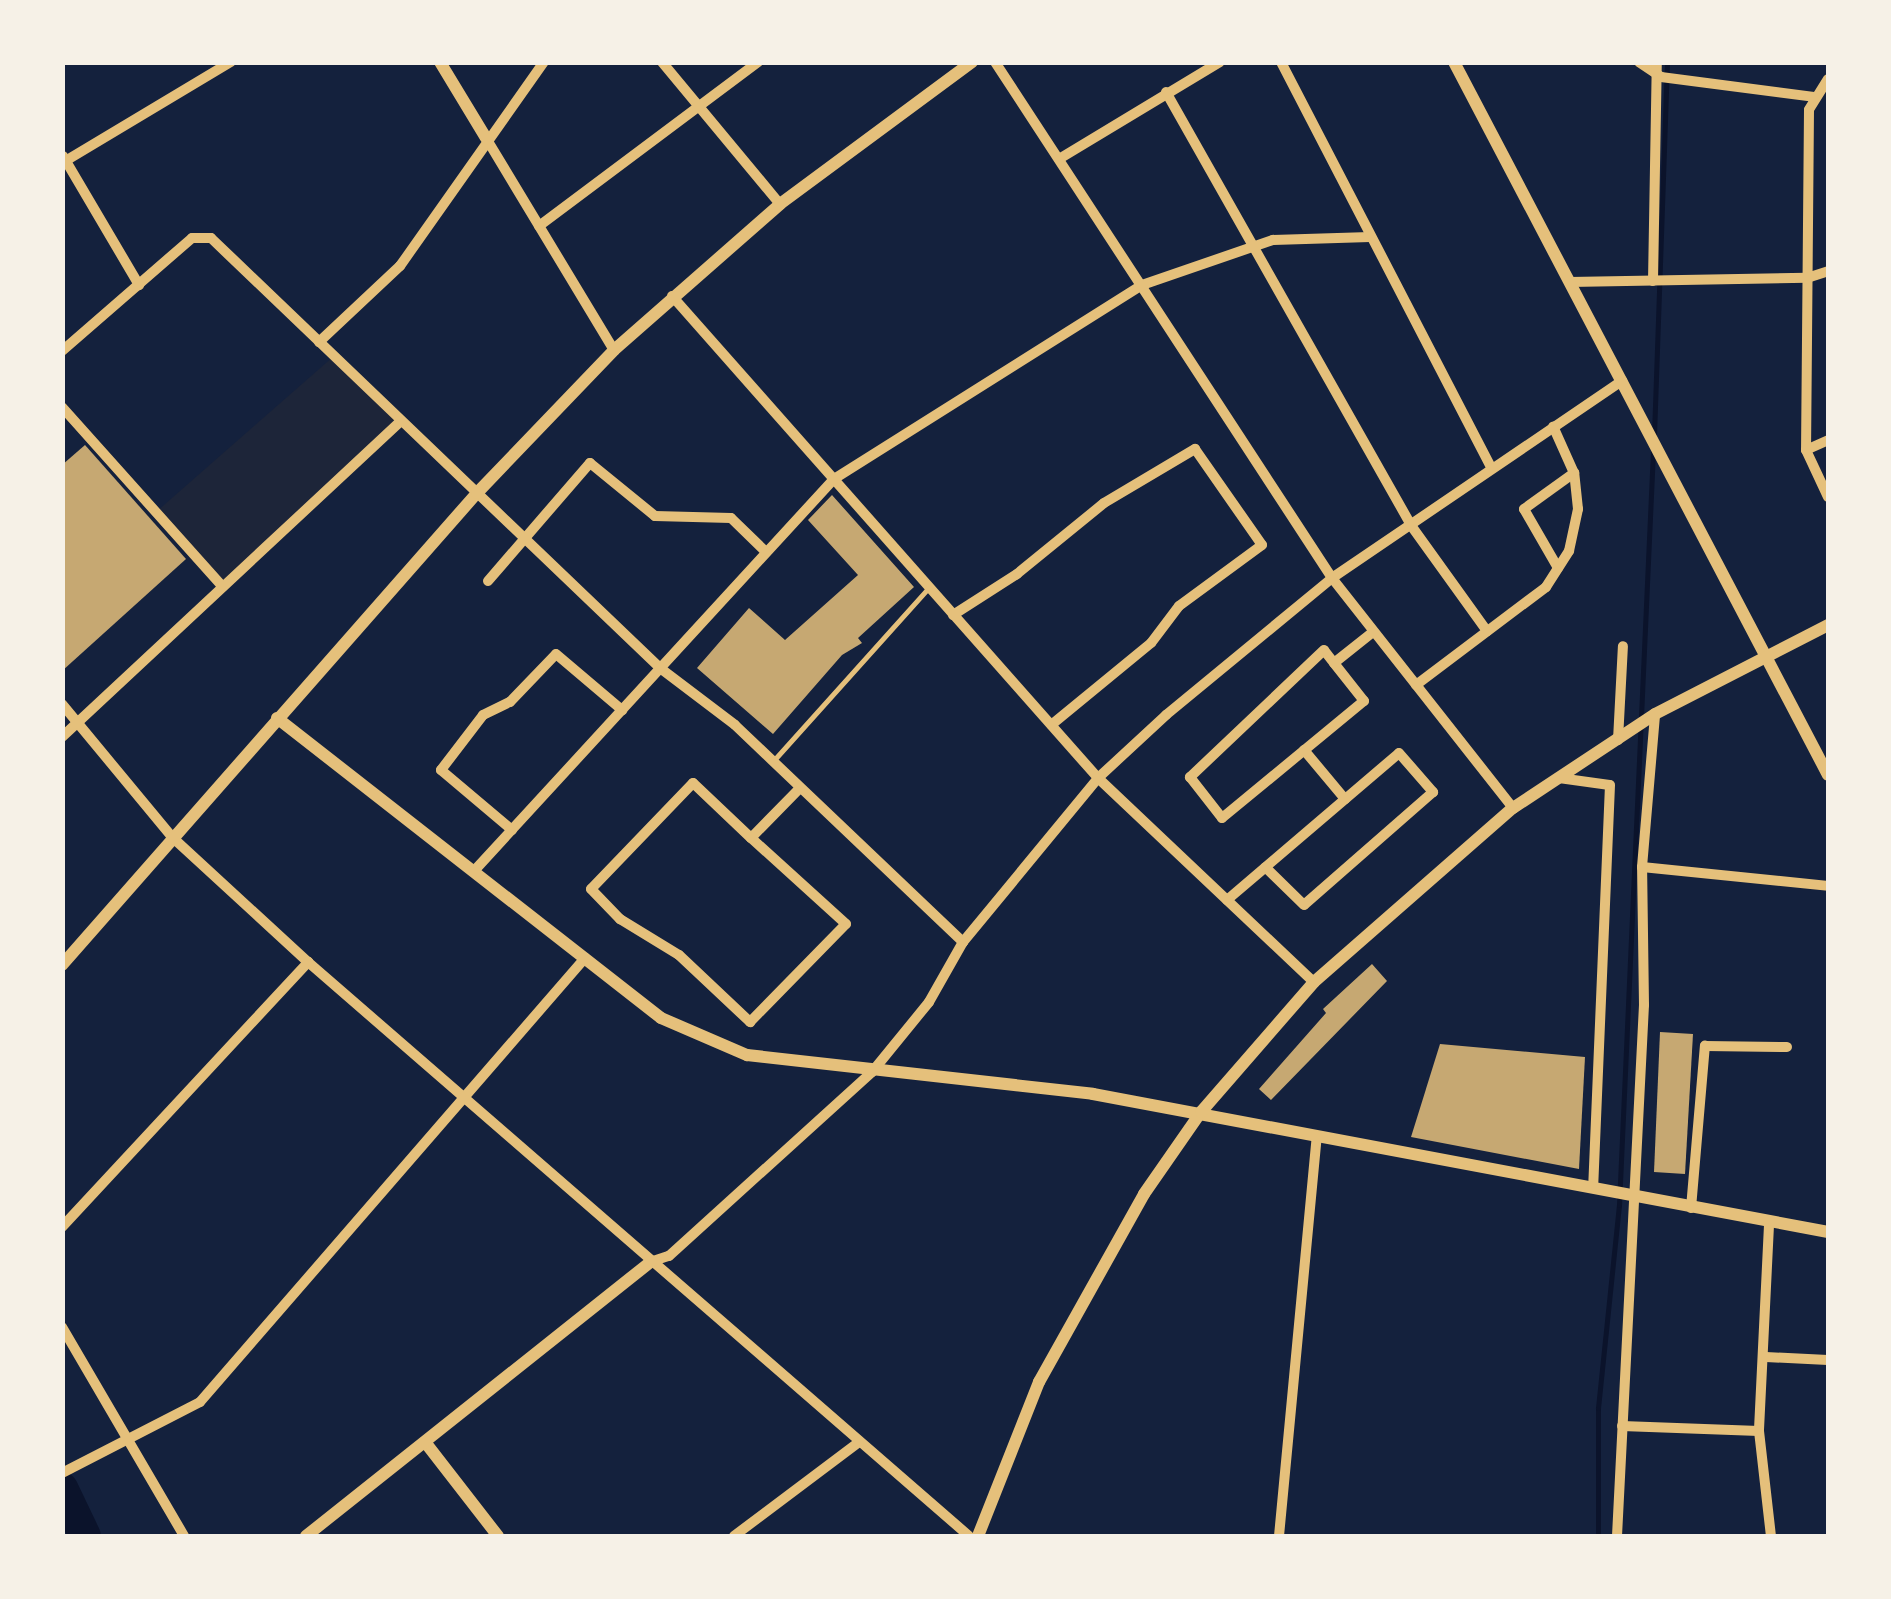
<!DOCTYPE html>
<html>
<head>
<meta charset="utf-8">
<style>
	body { margin:0 }
	#map { position:relative; width:1891px; height:1599px; overflow:hidden; background:#14213d; font-family:Helvetica,sans-serif }
	div>[style] { position:absolute }
	[style*='--x'] { left:calc(var(--x)*1px); top:calc(var(--y)*1px); width:calc(var(--w)*1px); rotate:calc(var(--a)*1deg) }
	.green>* { inset:0; background:#1d2539 }
	.stream>* { height:5px; margin:-2.5px; padding:0 2.5px; transform-origin:2.5px; border-radius:2.5px; background:#0b132b }
	.river>* { height:32px; margin:-16px; padding:0 16px; transform-origin:16px; border-radius:16px; background:#0b132b }
	.building>* { inset:0; background:#c6a872 }
	.service>* { height:5px; margin:-2.5px; padding:0 2.5px; transform-origin:2.5px; border-radius:2.5px; background:#e5c07b }
	.minor>* { height:10px; margin:-5px; padding:0 5px; transform-origin:5px; border-radius:5px; background:#e5c07b }
	.tertiary>* { height:12px; margin:-6px; padding:0 6px; transform-origin:6px; border-radius:6px; background:#e5c07b }
	span { translate:-50% -50%; white-space:nowrap; text-align:center; line-height:1.15; -webkit-text-stroke:10px #f6f1e7; paint-order:stroke }
	.frame { position:absolute; inset:0; border:65px solid #f6f1e7; pointer-events:none }
</style>
</head>
<body>
<div id="map">
	<div class="green">
		<i style="clip-path:polygon(334px 356px,401px 421px,223px 587px,156px 512px)"></i>
	</div>
	<div class="stream">
		<i style="--x:1654;--y:435;--w:373;--a:-88"></i>
		<i style="--x:1598;--y:1536;--w:128;--a:-90"></i>
		<i style="--x:1598;--y:1408;--w:204;--a:-84.1"></i>
		<i style="--x:1619;--y:1205;--w:755;--a:-87.42"></i>
	</div>
	<div class="river">
		<i style="--x:62;--y:1488;--w:53;--a:64.4"></i>
	</div>
	<div class="building">
		<i style="clip-path:polygon(85px 445px,186px 559px,62px 671px,62px 465px)"></i>
		<i style="clip-path:polygon(832px 495px,914px 587px,858px 638px,862px 643px,842px 655px,773px 734px,697px 668px,749px 608px,785px 640px,858px 575px,808px 520px)"></i>
		<i style="clip-path:polygon(1372px 964px,1387px 981px,1271px 1100px,1259px 1089px,1326px 1013px,1323px 1009px)"></i>
		<i style="clip-path:polygon(1660px 1032px,1693px 1034px,1685px 1174px,1654px 1172px)"></i>
		<i style="clip-path:polygon(1440px 1044px,1585px 1057px,1579px 1169px,1411px 1137px)"></i>
	</div>
	<div class="service">
		<i style="--x:774;--y:760;--w:232;--a:-48.1"></i>
	</div>
	<div class="minor">
		<i style="--x:662;--y:62;--w:185;--a:50.3"></i>
		<i style="--x:995;--y:62;--w:616;--a:56.85"></i>
		<i style="--x:1332;--y:578;--w:293;--a:51.8"></i>
		<i style="--x:1281;--y:62;--w:455;--a:62.6"></i>
		<i style="--x:1639;--y:62;--w:27;--a:34"></i>
		<i style="--x:1661;--y:77;--w:154;--a:7.4"></i>
		<i style="--x:1828;--y:79;--w:36;--a:122"></i>
		<i style="--x:1809;--y:110;--w:340;--a:90.5"></i>
		<i style="--x:1806;--y:450;--w:52;--a:64.9"></i>
		<i style="--x:1166;--y:92;--w:496;--a:60.5"></i>
		<i style="--x:1410;--y:524;--w:132;--a:54.3"></i>
		<i style="--x:486;--y:138;--w:248;--a:58.9"></i>
		<i style="--x:63;--y:156;--w:150;--a:59.5"></i>
		<i style="--x:1059;--y:159;--w:188;--a:-31.1"></i>
		<i style="--x:62;--y:163;--w:197;--a:-30.9"></i>
		<i style="--x:539;--y:226;--w:274;--a:-36.8"></i>
		<i style="--x:1653;--y:281;--w:219;--a:-89"></i>
		<i style="--x:1570;--y:282;--w:237;--a:-1"></i>
		<i style="--x:1807;--y:278;--w:22;--a:-18"></i>
		<i style="--x:672;--y:296;--w:643;--a:48.53"></i>
		<i style="--x:1098;--y:778;--w:297;--a:43.4"></i>
		<i style="--x:319;--y:342;--w:111;--a:-43.2"></i>
		<i style="--x:400;--y:266;--w:250;--a:-54.8"></i>
		<i style="--x:62;--y:351;--w:172;--a:-41"></i>
		<i style="--x:192;--y:238;--w:19;--a:0"></i>
		<i style="--x:211;--y:238;--w:622;--a:43.76"></i>
		<i style="--x:660;--y:668;--w:94;--a:37.2"></i>
		<i style="--x:735;--y:725;--w:315;--a:43.6"></i>
		<i style="--x:62;--y:407;--w:241;--a:48.2"></i>
		<i style="--x:1806;--y:450;--w:24;--a:-24"></i>
		<i style="--x:1558;--y:568;--w:68;--a:-120"></i>
		<i style="--x:1524;--y:509;--w:62;--a:-35.8"></i>
		<i style="--x:488;--y:581;--w:156;--a:-49.2"></i>
		<i style="--x:590;--y:463;--w:84;--a:39.2"></i>
		<i style="--x:655;--y:516;--w:76;--a:1.5"></i>
		<i style="--x:731;--y:518;--w:49;--a:44.2"></i>
		<i style="--x:953;--y:615;--w:76;--a:-32.6"></i>
		<i style="--x:1017;--y:574;--w:112;--a:-39.2"></i>
		<i style="--x:1104;--y:503;--w:106;--a:-30.7"></i>
		<i style="--x:1195;--y:449;--w:117;--a:55.1"></i>
		<i style="--x:1262;--y:545;--w:103;--a:143.7"></i>
		<i style="--x:1179;--y:606;--w:46;--a:127.1"></i>
		<i style="--x:1151;--y:643;--w:129;--a:140.6"></i>
		<i style="--x:1334;--y:663;--w:16;--a:-128"></i>
		<i style="--x:1324;--y:650;--w:185;--a:136.5"></i>
		<i style="--x:1190;--y:777;--w:52;--a:52"></i>
		<i style="--x:1222;--y:818;--w:184;--a:-39.5"></i>
		<i style="--x:1364;--y:701;--w:48;--a:-128.3"></i>
		<i style="--x:1334;--y:663;--w:50;--a:-38.5"></i>
		<i style="--x:1416;--y:685;--w:163;--a:-37"></i>
		<i style="--x:1546;--y:587;--w:43;--a:-57.4"></i>
		<i style="--x:1569;--y:551;--w:43;--a:-77.9"></i>
		<i style="--x:1578;--y:509;--w:36;--a:-96"></i>
		<i style="--x:1574;--y:473;--w:51;--a:-114.1"></i>
		<i style="--x:62;--y:704;--w:173;--a:50.4"></i>
		<i style="--x:172;--y:837;--w:185;--a:42.6"></i>
		<i style="--x:308;--y:962;--w:875;--a:40.97"></i>
		<i style="--x:62;--y:737;--w:463;--a:-43"></i>
		<i style="--x:1618;--y:740;--w:94;--a:-87"></i>
		<i style="--x:1304;--y:750;--w:64;--a:50.1"></i>
		<i style="--x:1559;--y:778;--w:51;--a:7.8"></i>
		<i style="--x:1610;--y:785;--w:400;--a:92.4"></i>
		<i style="--x:512;--y:830;--w:93;--a:-139.8"></i>
		<i style="--x:441;--y:770;--w:69;--a:-52.6"></i>
		<i style="--x:483;--y:715;--w:30;--a:-26"></i>
		<i style="--x:510;--y:702;--w:66;--a:-46.2"></i>
		<i style="--x:556;--y:654;--w:87;--a:40.3"></i>
		<i style="--x:751;--y:838;--w:80;--a:-136.5"></i>
		<i style="--x:693;--y:783;--w:147;--a:133.9"></i>
		<i style="--x:591;--y:889;--w:42;--a:46"></i>
		<i style="--x:620;--y:919;--w:69;--a:31.4"></i>
		<i style="--x:679;--y:955;--w:98;--a:43.3"></i>
		<i style="--x:750;--y:1022;--w:137;--a:-45.6"></i>
		<i style="--x:846;--y:924;--w:128;--a:-137.8"></i>
		<i style="--x:751;--y:838;--w:70;--a:-45.6"></i>
		<i style="--x:1642;--y:867;--w:187;--a:5.8"></i>
		<i style="--x:474;--y:871;--w:532;--a:-47.44"></i>
		<i style="--x:834;--y:479;--w:364;--a:-32.2"></i>
		<i style="--x:1142;--y:285;--w:139;--a:-19"></i>
		<i style="--x:1273;--y:240;--w:97;--a:-1.8"></i>
		<i style="--x:1227;--y:900;--w:226;--a:-40.5"></i>
		<i style="--x:1399;--y:753;--w:52;--a:48.9"></i>
		<i style="--x:1433;--y:792;--w:171;--a:138.8"></i>
		<i style="--x:1304;--y:905;--w:54;--a:-135.7"></i>
		<i style="--x:1691;--y:1208;--w:163;--a:-85.1"></i>
		<i style="--x:1705;--y:1046;--w:82;--a:0.7"></i>
		<i style="--x:1769;--y:1225;--w:206;--a:92.8"></i>
		<i style="--x:1759;--y:1431;--w:106;--a:83.5"></i>
		<i style="--x:62;--y:1227;--w:362;--a:-47.1"></i>
		<i style="--x:650;--y:1262;--w:20;--a:-18"></i>
		<i style="--x:669;--y:1256;--w:274;--a:-42.2"></i>
		<i style="--x:872;--y:1072;--w:90;--a:-50.8"></i>
		<i style="--x:929;--y:1002;--w:69;--a:-60.5"></i>
		<i style="--x:963;--y:942;--w:212;--a:-50.5"></i>
		<i style="--x:1098;--y:778;--w:93;--a:-42.8"></i>
		<i style="--x:1166;--y:715;--w:215;--a:-39.5"></i>
		<i style="--x:1332;--y:578;--w:351;--a:-34.2"></i>
		<i style="--x:62;--y:1327;--w:242;--a:59.7"></i>
		<i style="--x:1766;--y:1357;--w:62;--a:2.8"></i>
		<i style="--x:1622;--y:1426;--w:137;--a:2.1"></i>
		<i style="--x:62;--y:1473;--w:155;--a:-27.2"></i>
		<i style="--x:200;--y:1402;--w:588;--a:-49.07"></i>
		<i style="--x:734;--y:1536;--w:156;--a:-36.9"></i>
		<i style="--x:1279;--y:1536;--w:402;--a:-84.6"></i>
		<i style="--x:1617;--y:1536;--w:532;--a:-87.09"></i>
		<i style="--x:1644;--y:1005;--w:138;--a:-90.8"></i>
		<i style="--x:1642;--y:867;--w:154;--a:-85.1"></i>
	</div>
	<div class="tertiary">
		<i style="--x:440;--y:62;--w:89;--a:58.8"></i>
		<i style="--x:1454;--y:62;--w:805;--a:62.32"></i>
		<i style="--x:277;--y:718;--w:487;--a:38"></i>
		<i style="--x:661;--y:1018;--w:94;--a:23.3"></i>
		<i style="--x:747;--y:1055;--w:348;--a:6.4"></i>
		<i style="--x:1093;--y:1094;--w:748;--a:10.63"></i>
		<i style="--x:62;--y:965;--w:628;--a:-48.68"></i>
		<i style="--x:477;--y:493;--w:198;--a:-46.2"></i>
		<i style="--x:614;--y:350;--w:221;--a:-41.3"></i>
		<i style="--x:780;--y:204;--w:239;--a:-36.5"></i>
		<i style="--x:425;--y:1442;--w:119;--a:52.2"></i>
		<i style="--x:306;--y:1536;--w:440;--a:-38.5"></i>
		<i style="--x:978;--y:1536;--w:166;--a:-68.4"></i>
		<i style="--x:1039;--y:1382;--w:215;--a:-60.8"></i>
		<i style="--x:1144;--y:1194;--w:100;--a:-55.2"></i>
		<i style="--x:1201;--y:1112;--w:172;--a:-49"></i>
		<i style="--x:1314;--y:982;--w:264;--a:-41.2"></i>
		<i style="--x:1513;--y:808;--w:170;--a:-33.5"></i>
		<i style="--x:1655;--y:714;--w:195;--a:-27.2"></i>
	</div>
	<div class="frame"></div>
</div>
</body>
</html>
